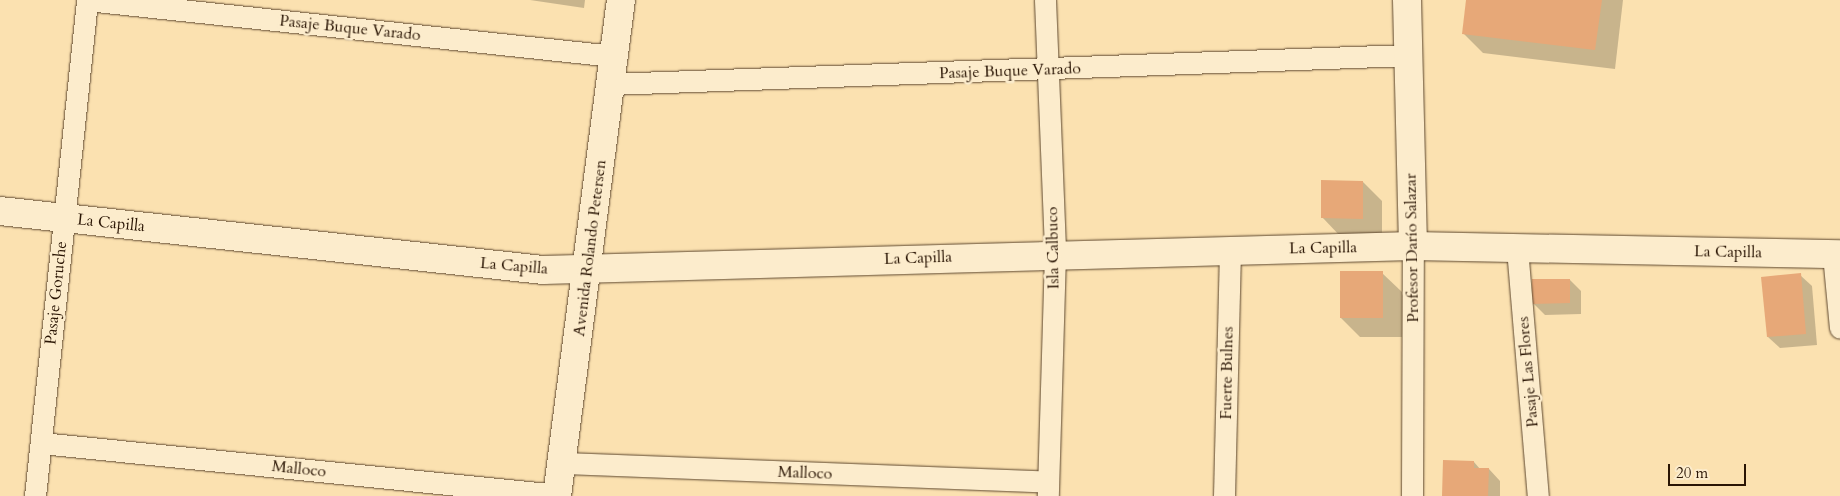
<!DOCTYPE html>
<html>
<head>
<meta charset="utf-8">
<style>
	body { margin:0 }
	#map { position:relative; width:1840px; height:496px; overflow:hidden; background:#fbe1b0; font-family:Cardo,serif }
	div>[style] { position:absolute }
	[style*='--x'] { left:calc(var(--x)*1px); top:calc(var(--y)*1px); width:calc(var(--w)*1px); rotate:calc(var(--a)*1deg) }
	.shadow>* { inset:0; background:#0003 }
	.building>* { inset:0; background:#e7a878 }
	.roads { filter:drop-shadow(0 0 1px #5e482f) drop-shadow(0 0 1px #5e482f) }
	.street>* { height:21px; margin:-10.5px; padding:0 10.5px; transform-origin:10.5px; border-radius:10.5px; background:#fceccc }
	.secondary>* { height:28px; margin:-14px; padding:0 14px; transform-origin:14px; border-radius:14px; background:#fceccc }
	span { translate:-50% -50%; white-space:nowrap; text-align:center; line-height:1.15; -webkit-text-stroke:5px #fceccc; paint-order:stroke }
	.street-label { font-size:16px; color:#2a1504 }
	.scale { position:absolute; left:1668px; top:464px; width:78px; height:22px; box-sizing:border-box; border:2px solid #2a1504; border-top:0; padding-left:6px; font-size:15px; line-height:18px; white-space:nowrap; color:#2a1504; -webkit-text-stroke:4px #fceccc; paint-order:stroke }
</style>
</head>
<body>
<div id="map">
	<div class="shadow">
		<i style="clip-path:polygon(530px 0,585px 0,584px 8px)"></i>
		<i style="clip-path:polygon(1467px 0,1623px 0,1615px 69px,1483px 53px,1463px 33px)"></i>
		<i style="clip-path:polygon(1363px 182px,1382px 201px,1382px 238px,1341px 237px,1322px 217px)"></i>
		<i style="clip-path:polygon(1382px 273px,1402px 292px,1402px 337px,1360px 337px,1341px 318px)"></i>
		<i style="clip-path:polygon(1800px 275px,1812px 286px,1817px 345px,1780px 348px,1768px 337px)"></i>
		<i style="clip-path:polygon(1570px 280px,1581px 291px,1581px 314px,1545px 315px,1533px 303px)"></i>
		<i style="clip-path:polygon(1474px 462px,1480px 469px,1489px 469px,1500px 481px,1500px 496px,1443px 496px)"></i>
	</div>
	<div class="building">
		<i style="clip-path:polygon(1466px 0,1602px 0,1595px 50px,1462px 34px)"></i>
		<i style="clip-path:polygon(1321px 180px,1363px 181px,1363px 219px,1321px 218px)"></i>
		<i style="clip-path:polygon(1340px 271px,1383px 271px,1383px 318px,1340px 318px)"></i>
		<i style="clip-path:polygon(1801px 273px,1806px 334px,1767px 337px,1761px 277px)"></i>
		<i style="clip-path:polygon(1532px 279px,1570px 279px,1570px 303px,1532px 304px)"></i>
		<i style="clip-path:polygon(1443px 460px,1474px 461px,1474px 468px,1489px 468px,1488px 496px,1442px 496px)"></i>
	</div>
	<div class="roads">
		<div class="street">
			<i style="--x:87;--y:0;--w:530;--a:6.07"></i>
			<i style="--x:1045;--y:0;--w:254;--a:87.7"></i>
			<i style="--x:1055;--y:254;--w:242;--a:91.7"></i>
			<i style="--x:610;--y:84;--w:800;--a:-2.08"></i>
			<i style="--x:1517;--y:248;--w:249;--a:85.2"></i>
			<i style="--x:1833;--y:254;--w:74;--a:84.6"></i>
			<i style="--x:41;--y:443;--w:519;--a:5.75"></i>
			<i style="--x:562;--y:463;--w:486;--a:2.2"></i>
			<i style="--x:35;--y:496;--w:499;--a:-84"></i>
			<i style="--x:1224;--y:496;--w:246;--a:-88.6"></i>
			<i style="--x:1412;--y:496;--w:250;--a:-89.8"></i>
		</div>
		<div class="secondary">
			<i style="--x:1407;--y:0;--w:246;--a:88.6"></i>
			<i style="--x:0;--y:211;--w:546;--a:6.2"></i>
			<i style="--x:543;--y:270;--w:870;--a:-1.58"></i>
			<i style="--x:1413;--y:246;--w:427;--a:1.1"></i>
			<i style="--x:557;--y:496;--w:500;--a:-82.65"></i>
		</div>
	</div>
	<div class="street-label">
		<span style="left:350px;top:28px;rotate:6deg">Pasaje Buque Varado</span>
		<span style="left:1010px;top:71px;rotate:-2deg">Pasaje Buque Varado</span>
		<span style="left:111px;top:223px;rotate:6deg">La Capilla</span>
		<span style="left:590px;top:248px;rotate:-83deg">Avenida Rolando Petersen</span>
		<span style="left:1053px;top:248px;rotate:-91deg">Isla Calbuco</span>
		<span style="left:1323px;top:248px;rotate:-1deg">La Capilla</span>
		<span style="left:1412px;top:248px;rotate:-91deg">Profesor Darío Salazar</span>
		<span style="left:1728px;top:252px;rotate:1deg">La Capilla</span>
		<span style="left:918px;top:258px;rotate:-2deg">La Capilla</span>
		<span style="left:514px;top:266px;rotate:5deg">La Capilla</span>
		<span style="left:56px;top:293px;rotate:-84deg">Pasaje Goruche</span>
		<span style="left:1528px;top:372px;rotate:-95deg">Pasaje Las Flores</span>
		<span style="left:1227px;top:373px;rotate:-89deg">Fuerte Bulnes</span>
		<span style="left:299px;top:469px;rotate:6deg">Malloco</span>
		<span style="left:805px;top:473px;rotate:2deg">Malloco</span>
	</div>
	<div class="scale">20 m</div>
</div>
</body>
</html>
